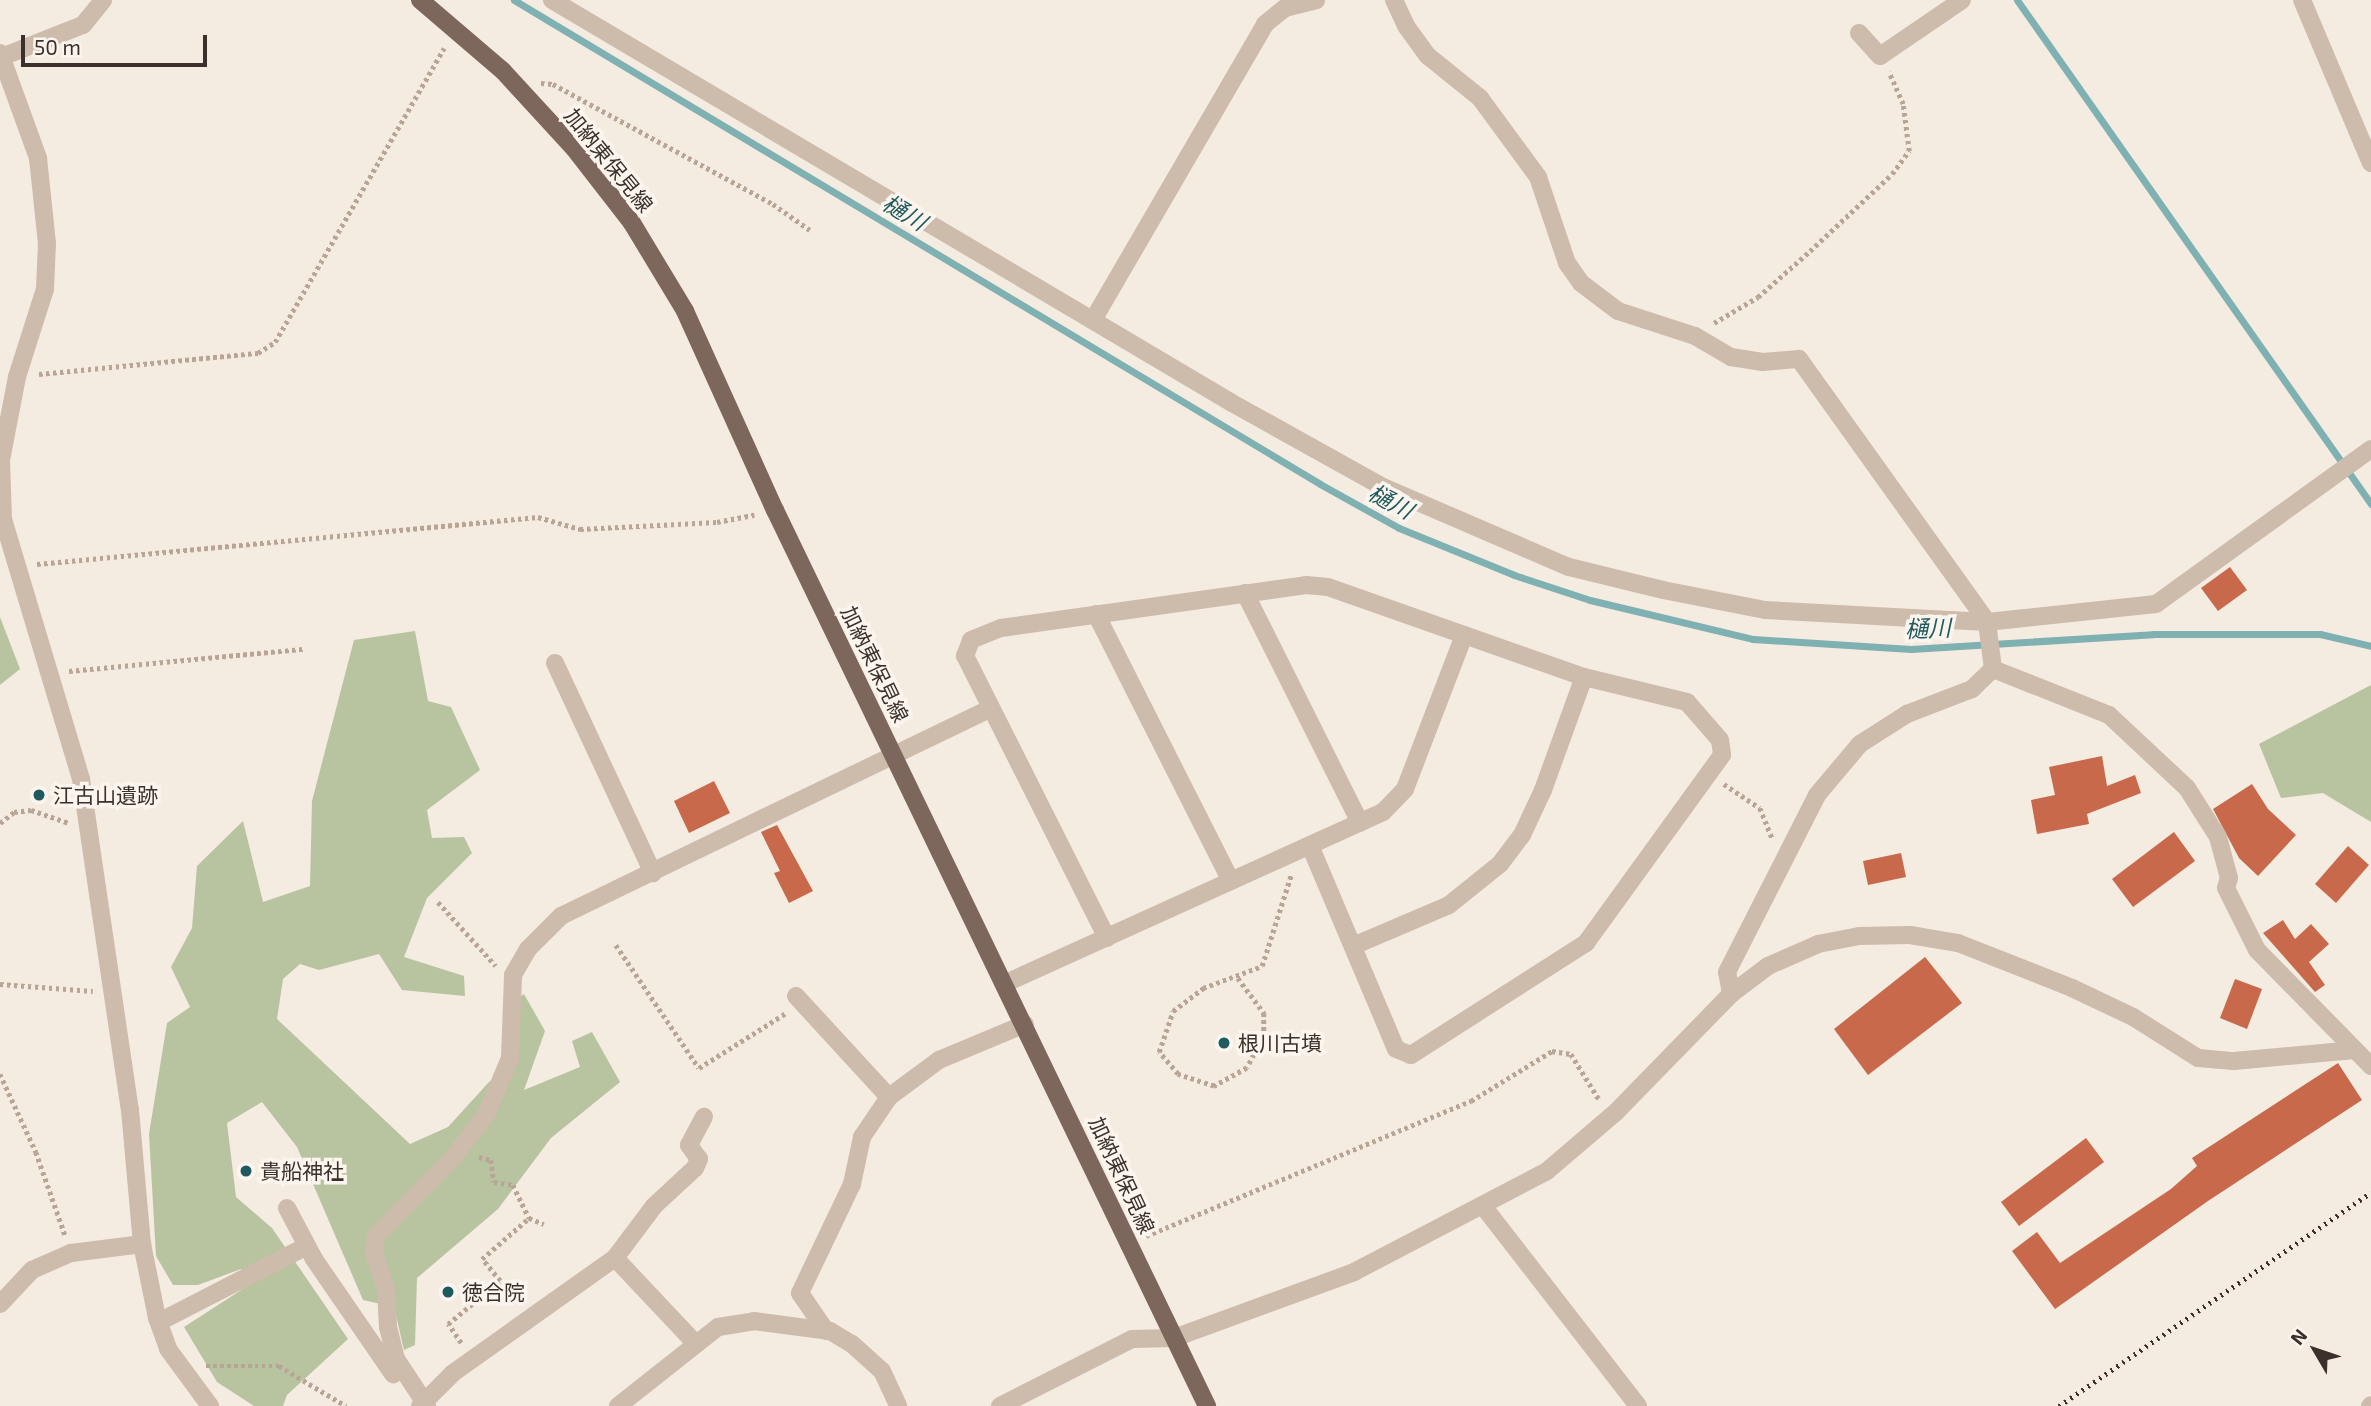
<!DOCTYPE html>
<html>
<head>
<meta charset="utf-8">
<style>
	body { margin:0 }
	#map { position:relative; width:2371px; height:1406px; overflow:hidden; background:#f4ebe1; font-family:"Exo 2","Noto Sans JP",sans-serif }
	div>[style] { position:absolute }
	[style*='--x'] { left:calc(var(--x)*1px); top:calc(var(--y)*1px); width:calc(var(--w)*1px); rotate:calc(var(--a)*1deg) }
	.green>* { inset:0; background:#b8c4a0 }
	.stream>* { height:7px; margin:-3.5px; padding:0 3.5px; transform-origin:3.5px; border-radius:3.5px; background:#7fb0b2 }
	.building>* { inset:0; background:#c8694b }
	.path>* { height:4.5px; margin-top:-2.25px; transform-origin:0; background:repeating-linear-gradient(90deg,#b9a596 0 3.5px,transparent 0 7px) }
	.minor>* { height:18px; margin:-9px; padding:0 9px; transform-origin:9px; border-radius:9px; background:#cdbbac }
	.major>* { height:18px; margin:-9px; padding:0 9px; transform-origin:9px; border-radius:9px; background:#7d675c }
	.rail>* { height:5px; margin-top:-2.5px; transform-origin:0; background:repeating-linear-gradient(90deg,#3b302b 0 2px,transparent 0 7px) }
	.dots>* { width:19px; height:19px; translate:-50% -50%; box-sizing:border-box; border:4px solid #fbf5ee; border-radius:50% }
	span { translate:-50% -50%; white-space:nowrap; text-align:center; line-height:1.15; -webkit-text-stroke:7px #fbf5ee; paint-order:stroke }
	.street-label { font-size:21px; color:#3b302b }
	.poi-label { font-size:21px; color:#3b302b }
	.left { translate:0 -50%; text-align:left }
	.water-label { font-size:23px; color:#1f5a5e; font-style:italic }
	.north { position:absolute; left:2280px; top:1315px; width:70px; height:70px; -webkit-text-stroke:5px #fbf5ee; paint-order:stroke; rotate:309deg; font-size:19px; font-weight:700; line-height:28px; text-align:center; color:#3b302b }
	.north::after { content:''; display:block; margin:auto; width:24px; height:32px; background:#3b302b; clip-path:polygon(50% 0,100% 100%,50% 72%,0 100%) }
	.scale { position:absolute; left:21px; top:35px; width:186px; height:32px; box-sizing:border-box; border:4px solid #3b302b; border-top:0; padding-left:9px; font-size:21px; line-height:24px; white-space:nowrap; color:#3b302b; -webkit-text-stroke:5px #fbf5ee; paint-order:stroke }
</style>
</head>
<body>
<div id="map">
	<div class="green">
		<i style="clip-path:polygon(0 617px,20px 669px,0 685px)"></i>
		<i style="clip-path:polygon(415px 631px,428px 701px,451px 707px,480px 770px,427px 810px,432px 838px,464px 837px,472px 853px,427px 898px,404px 957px,464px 976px,465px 996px,402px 990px,379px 954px,319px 970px,300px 964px,283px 979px,277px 1019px,410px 1144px,448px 1127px,489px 1082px,514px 1066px,517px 999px,524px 994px,545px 1031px,524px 1090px,580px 1067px,572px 1041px,592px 1032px,620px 1082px,551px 1138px,498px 1209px,417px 1278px,415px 1345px,404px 1350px,394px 1307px,363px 1300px,297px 1147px,262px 1102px,227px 1123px,236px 1197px,272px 1228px,348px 1339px,287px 1395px,283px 1406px,254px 1406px,217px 1382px,184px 1327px,249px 1285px,241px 1269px,198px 1285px,173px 1285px,156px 1256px,149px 1134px,167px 1023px,190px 1007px,171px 967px,192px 928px,197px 866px,243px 821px,263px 902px,310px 886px,312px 801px,354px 640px)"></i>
		<i style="clip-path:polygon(2371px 685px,2371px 822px,2323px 793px,2281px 798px,2259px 744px)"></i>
	</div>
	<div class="stream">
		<i style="--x:514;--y:0;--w:940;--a:30.98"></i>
		<i style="--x:1320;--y:484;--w:90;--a:29.1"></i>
		<i style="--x:1399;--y:528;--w:124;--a:22.2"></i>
		<i style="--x:1514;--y:575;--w:80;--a:18.2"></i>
		<i style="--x:1590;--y:600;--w:168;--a:13.5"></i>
		<i style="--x:1753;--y:639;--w:158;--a:3.6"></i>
		<i style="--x:1911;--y:649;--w:242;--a:-3.5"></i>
		<i style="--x:2153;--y:634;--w:167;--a:0"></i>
		<i style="--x:2320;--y:634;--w:52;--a:13.2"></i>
		<i style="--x:2017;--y:0;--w:616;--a:54.92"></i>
	</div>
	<div class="building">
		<i style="clip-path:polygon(2230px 567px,2247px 590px,2218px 611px,2201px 588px)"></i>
		<i style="clip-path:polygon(2102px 756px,2107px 786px,2135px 775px,2141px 793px,2087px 814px,2089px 824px,2037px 834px,2031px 800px,2055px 795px,2049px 767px)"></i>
		<i style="clip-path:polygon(714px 781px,730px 813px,689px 833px,674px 801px)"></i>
		<i style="clip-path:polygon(2252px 784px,2268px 809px,2296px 835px,2258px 876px,2239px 858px,2213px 809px)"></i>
		<i style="clip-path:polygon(777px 825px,813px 891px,789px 903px,774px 873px,780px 871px,761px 832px)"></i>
		<i style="clip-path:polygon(2174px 832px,2195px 861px,2133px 907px,2112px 879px)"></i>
		<i style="clip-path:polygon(2348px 846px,2369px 865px,2336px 903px,2315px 884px)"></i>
		<i style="clip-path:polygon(1901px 853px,1906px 877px,1868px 885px,1863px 861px)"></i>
		<i style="clip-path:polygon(2283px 920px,2295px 939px,2311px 924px,2329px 944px,2309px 962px,2325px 985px,2315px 992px,2263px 933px)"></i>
		<i style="clip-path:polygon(1925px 957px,1962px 1003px,1868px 1075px,1834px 1029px)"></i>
		<i style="clip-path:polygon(2235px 979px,2262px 989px,2247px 1029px,2220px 1018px)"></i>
		<i style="clip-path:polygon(2338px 1063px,2362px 1100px,2208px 1201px,2055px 1309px,2012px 1251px,2037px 1232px,2060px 1263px,2171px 1189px,2197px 1166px,2192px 1158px)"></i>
		<i style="clip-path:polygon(2086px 1138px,2104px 1162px,2019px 1226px,2001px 1202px)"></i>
	</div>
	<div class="path">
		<i style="--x:541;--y:83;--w:12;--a:5"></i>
		<i style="--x:553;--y:84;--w:251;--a:28.6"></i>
		<i style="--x:773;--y:204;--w:45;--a:35.1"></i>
		<i style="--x:1714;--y:323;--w:51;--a:-30.6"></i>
		<i style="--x:1758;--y:297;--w:69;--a:-41.5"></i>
		<i style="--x:1810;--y:251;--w:112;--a:-43.2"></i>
		<i style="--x:1892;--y:174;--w:29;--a:-54"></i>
		<i style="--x:1909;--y:151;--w:47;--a:-97.3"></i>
		<i style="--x:1903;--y:104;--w:35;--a:-114"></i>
		<i style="--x:39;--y:374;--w:220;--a:-5.5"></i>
		<i style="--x:258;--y:353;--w:20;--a:-33"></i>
		<i style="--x:275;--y:342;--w:339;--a:-60.1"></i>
		<i style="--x:37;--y:564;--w:503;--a:-5.36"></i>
		<i style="--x:538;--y:517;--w:44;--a:15.9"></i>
		<i style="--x:580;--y:529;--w:137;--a:-2.9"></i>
		<i style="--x:717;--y:522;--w:38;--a:-11"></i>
		<i style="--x:69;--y:671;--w:235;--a:-5.4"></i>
		<i style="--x:1724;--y:784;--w:43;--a:33.7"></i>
		<i style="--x:1760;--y:808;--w:32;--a:68"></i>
		<i style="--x:0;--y:823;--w:18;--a:-38"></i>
		<i style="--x:14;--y:812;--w:17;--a:-7"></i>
		<i style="--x:31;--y:810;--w:39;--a:19"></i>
		<i style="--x:438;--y:902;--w:86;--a:47.8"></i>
		<i style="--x:616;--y:945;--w:148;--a:56"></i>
		<i style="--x:699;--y:1068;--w:103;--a:-32.3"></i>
		<i style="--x:1238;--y:978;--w:44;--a:53.4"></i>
		<i style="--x:1264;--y:1013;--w:23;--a:90"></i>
		<i style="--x:1264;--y:1036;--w:36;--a:118"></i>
		<i style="--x:1247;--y:1068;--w:38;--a:151"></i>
		<i style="--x:1214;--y:1086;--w:38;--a:-162"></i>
		<i style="--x:1178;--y:1074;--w:29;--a:-131"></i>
		<i style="--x:1159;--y:1052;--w:43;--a:-71.1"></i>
		<i style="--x:1173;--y:1011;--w:38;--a:-37"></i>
		<i style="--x:1203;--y:988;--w:63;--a:-20.4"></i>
		<i style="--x:1262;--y:966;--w:96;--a:-72.3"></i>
		<i style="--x:0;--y:984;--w:93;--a:4.3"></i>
		<i style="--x:0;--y:1074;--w:86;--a:65.2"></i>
		<i style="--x:36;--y:1152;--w:88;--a:70.7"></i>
		<i style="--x:479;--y:1157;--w:12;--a:14"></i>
		<i style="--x:491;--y:1160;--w:22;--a:82"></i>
		<i style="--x:494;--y:1182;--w:19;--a:9"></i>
		<i style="--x:513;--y:1185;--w:37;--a:64"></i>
		<i style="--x:529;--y:1218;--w:16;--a:22"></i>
		<i style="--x:1146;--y:1236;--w:352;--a:-22.6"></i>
		<i style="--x:1471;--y:1101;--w:95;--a:-31.7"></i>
		<i style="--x:1552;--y:1051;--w:19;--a:9"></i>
		<i style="--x:1571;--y:1054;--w:55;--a:58.3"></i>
		<i style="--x:461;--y:1343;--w:23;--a:-124"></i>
		<i style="--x:448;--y:1324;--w:67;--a:-39.6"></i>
		<i style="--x:500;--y:1281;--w:28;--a:-129"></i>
		<i style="--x:482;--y:1259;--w:62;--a:-41.1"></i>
		<i style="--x:206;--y:1366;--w:73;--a:0"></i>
		<i style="--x:279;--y:1366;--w:78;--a:30.8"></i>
	</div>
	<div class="minor">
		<i style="--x:552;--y:0;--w:790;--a:30.65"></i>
		<i style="--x:1232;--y:403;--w:173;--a:29.1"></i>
		<i style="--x:1383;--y:487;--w:202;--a:23.3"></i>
		<i style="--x:1569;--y:567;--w:97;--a:13.7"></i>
		<i style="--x:1663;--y:590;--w:104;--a:11.1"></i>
		<i style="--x:1765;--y:610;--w:222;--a:3.1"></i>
		<i style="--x:1987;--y:622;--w:170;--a:-6.1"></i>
		<i style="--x:2156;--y:604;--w:265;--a:-35.8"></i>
		<i style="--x:1394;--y:0;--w:29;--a:65"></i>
		<i style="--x:1406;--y:26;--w:37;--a:54"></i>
		<i style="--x:1428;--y:56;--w:67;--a:38.9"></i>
		<i style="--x:1480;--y:98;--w:98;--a:53.7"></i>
		<i style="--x:1538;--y:177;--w:91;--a:71.4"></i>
		<i style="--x:1567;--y:263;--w:24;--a:55"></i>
		<i style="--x:1581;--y:283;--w:46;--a:37.1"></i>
		<i style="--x:1618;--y:311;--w:81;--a:18"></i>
		<i style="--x:1695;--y:336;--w:42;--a:30.3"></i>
		<i style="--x:1731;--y:357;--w:32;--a:9"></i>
		<i style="--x:1763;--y:362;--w:36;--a:-5"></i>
		<i style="--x:1799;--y:359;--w:323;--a:54.4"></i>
		<i style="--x:1987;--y:622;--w:47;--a:82.7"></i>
		<i style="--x:2302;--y:0;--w:177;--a:67.1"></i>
		<i style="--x:1859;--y:33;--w:31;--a:48"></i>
		<i style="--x:1880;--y:56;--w:99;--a:-34.3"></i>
		<i style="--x:0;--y:53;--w:112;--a:70.1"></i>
		<i style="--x:38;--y:158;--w:85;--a:84"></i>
		<i style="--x:47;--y:243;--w:46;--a:92.5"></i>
		<i style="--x:45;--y:289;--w:92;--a:107.7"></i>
		<i style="--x:17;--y:377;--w:85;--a:100.9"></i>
		<i style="--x:1;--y:460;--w:59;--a:88.1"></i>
		<i style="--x:3;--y:519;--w:271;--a:73.3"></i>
		<i style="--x:81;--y:779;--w:335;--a:81.6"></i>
		<i style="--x:130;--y:1110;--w:135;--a:84.9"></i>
		<i style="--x:142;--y:1244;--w:76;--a:78.5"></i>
		<i style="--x:157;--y:1318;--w:33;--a:70"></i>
		<i style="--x:168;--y:1349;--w:71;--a:53.6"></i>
		<i style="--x:2;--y:57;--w:87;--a:-21.6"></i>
		<i style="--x:83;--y:25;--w:32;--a:-51"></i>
		<i style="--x:1093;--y:320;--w:342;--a:-59.8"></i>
		<i style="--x:1265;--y:24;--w:26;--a:-39"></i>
		<i style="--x:1285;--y:8;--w:32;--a:-14"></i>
		<i style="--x:1245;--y:593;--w:257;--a:63.4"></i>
		<i style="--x:1096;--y:614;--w:299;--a:63.2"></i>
		<i style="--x:555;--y:663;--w:232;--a:65"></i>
		<i style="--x:1993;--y:669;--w:125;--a:21.6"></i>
		<i style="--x:2109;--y:715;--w:107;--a:43.1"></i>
		<i style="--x:2187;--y:788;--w:58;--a:57.7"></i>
		<i style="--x:2218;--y:837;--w:42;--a:75"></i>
		<i style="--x:2229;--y:878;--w:10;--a:107"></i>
		<i style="--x:2226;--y:888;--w:69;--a:63.4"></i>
		<i style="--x:2257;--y:950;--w:163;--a:45.5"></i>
		<i style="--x:1107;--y:938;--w:316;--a:-116.7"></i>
		<i style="--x:965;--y:656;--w:17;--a:-69"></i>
		<i style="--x:971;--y:640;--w:32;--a:-22"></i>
		<i style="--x:1001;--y:628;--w:308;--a:-8"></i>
		<i style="--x:1306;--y:585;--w:22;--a:5"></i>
		<i style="--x:1328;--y:587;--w:271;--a:19.4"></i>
		<i style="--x:1584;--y:677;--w:106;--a:13.6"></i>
		<i style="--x:1687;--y:702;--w:50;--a:49"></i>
		<i style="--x:1720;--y:740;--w:15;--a:82"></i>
		<i style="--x:1722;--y:755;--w:232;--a:125.9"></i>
		<i style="--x:1586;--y:943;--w:208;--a:147.4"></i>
		<i style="--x:1411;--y:1055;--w:16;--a:-158"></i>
		<i style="--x:1396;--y:1049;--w:221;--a:-112.9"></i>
		<i style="--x:1353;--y:946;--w:104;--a:-23.1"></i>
		<i style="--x:1449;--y:905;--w:65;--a:-38.8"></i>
		<i style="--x:1500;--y:864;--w:36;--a:-53"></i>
		<i style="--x:1522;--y:835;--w:50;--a:-65"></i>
		<i style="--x:1543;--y:790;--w:120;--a:-70.1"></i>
		<i style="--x:1006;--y:983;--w:414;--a:-24.4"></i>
		<i style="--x:1383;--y:812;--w:32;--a:-46"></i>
		<i style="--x:1405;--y:789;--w:165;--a:-69"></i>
		<i style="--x:1731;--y:994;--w:22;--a:-100"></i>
		<i style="--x:1727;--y:972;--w:199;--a:-63"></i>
		<i style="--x:1817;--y:795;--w:67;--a:-49.9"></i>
		<i style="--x:1860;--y:744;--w:56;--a:-32.6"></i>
		<i style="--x:1907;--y:714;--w:70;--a:-21"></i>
		<i style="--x:1972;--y:689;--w:29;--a:-44"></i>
		<i style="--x:796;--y:996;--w:137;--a:47.4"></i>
		<i style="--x:1483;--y:1206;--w:253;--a:52.2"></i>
		<i style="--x:287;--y:1208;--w:58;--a:62.1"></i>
		<i style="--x:314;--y:1259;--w:140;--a:55.5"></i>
		<i style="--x:615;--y:1258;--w:118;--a:46.7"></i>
		<i style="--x:0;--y:1304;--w:47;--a:-46.7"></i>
		<i style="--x:32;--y:1270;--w:43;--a:-23.6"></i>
		<i style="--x:71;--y:1253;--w:72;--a:-7.2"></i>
		<i style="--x:159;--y:1322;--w:166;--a:-27.2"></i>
		<i style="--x:826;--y:1331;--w:46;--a:-124.4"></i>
		<i style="--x:800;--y:1293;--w:121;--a:-64.5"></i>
		<i style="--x:852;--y:1184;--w:48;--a:-78"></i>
		<i style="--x:862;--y:1137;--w:48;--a:-56"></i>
		<i style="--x:889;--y:1097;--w:62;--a:-36.5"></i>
		<i style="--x:939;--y:1060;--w:93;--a:-22.7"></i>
		<i style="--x:420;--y:1406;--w:47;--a:-45"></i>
		<i style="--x:453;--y:1373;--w:199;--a:-35.4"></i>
		<i style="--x:615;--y:1258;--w:65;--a:-53.1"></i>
		<i style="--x:654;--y:1206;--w:56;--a:-42.8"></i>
		<i style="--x:695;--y:1168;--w:10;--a:-66"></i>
		<i style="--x:699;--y:1159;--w:17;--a:-126"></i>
		<i style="--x:689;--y:1145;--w:32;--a:-62"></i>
		<i style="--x:427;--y:1406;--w:56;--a:-123.4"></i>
		<i style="--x:396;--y:1359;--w:33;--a:-104"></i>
		<i style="--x:388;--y:1327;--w:38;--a:-93"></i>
		<i style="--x:386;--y:1289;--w:38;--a:-108"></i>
		<i style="--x:374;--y:1253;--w:17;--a:-83"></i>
		<i style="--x:376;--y:1236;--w:110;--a:-45.4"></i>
		<i style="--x:453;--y:1158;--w:56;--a:-52.9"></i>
		<i style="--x:487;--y:1113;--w:60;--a:-67.3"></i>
		<i style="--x:510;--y:1058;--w:83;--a:-87.9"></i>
		<i style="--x:513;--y:975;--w:30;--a:-60"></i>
		<i style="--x:528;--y:949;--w:47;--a:-45"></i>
		<i style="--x:561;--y:916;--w:476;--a:-25.8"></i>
		<i style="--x:618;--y:1406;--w:127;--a:-38.3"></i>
		<i style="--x:718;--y:1327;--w:36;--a:-9"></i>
		<i style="--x:754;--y:1321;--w:77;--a:7.5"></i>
		<i style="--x:830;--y:1331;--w:26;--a:31"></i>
		<i style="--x:852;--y:1344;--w:40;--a:42"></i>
		<i style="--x:882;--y:1371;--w:38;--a:65"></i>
		<i style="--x:1000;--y:1406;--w:148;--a:-26.9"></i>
		<i style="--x:1132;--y:1339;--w:42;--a:-1.4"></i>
		<i style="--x:1174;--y:1338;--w:192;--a:-20.1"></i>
		<i style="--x:1354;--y:1272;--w:218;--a:-27.6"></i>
		<i style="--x:1547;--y:1171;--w:91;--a:-40.5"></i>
		<i style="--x:1616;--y:1112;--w:165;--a:-45.7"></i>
		<i style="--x:1731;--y:994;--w:46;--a:-37.1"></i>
		<i style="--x:1768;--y:966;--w:55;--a:-23.7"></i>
		<i style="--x:1818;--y:944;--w:42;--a:-11"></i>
		<i style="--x:1859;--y:936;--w:51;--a:-1.1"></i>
		<i style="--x:1910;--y:935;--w:49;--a:9.5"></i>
		<i style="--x:1958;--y:943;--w:123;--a:21.5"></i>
		<i style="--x:2072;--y:988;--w:68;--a:25.4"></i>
		<i style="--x:2133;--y:1017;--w:77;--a:32.2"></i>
		<i style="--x:2198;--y:1058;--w:36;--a:5"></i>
		<i style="--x:2234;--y:1061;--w:121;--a:-5.2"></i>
		<i style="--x:2370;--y:1406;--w:1;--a:-45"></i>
	</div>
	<div class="major">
		<i style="--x:420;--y:0;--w:109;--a:40.5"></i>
		<i style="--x:503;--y:71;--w:103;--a:47.4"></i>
		<i style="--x:573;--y:147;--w:96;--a:52.2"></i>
		<i style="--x:632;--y:223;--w:103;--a:58.9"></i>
		<i style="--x:685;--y:311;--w:218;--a:65.7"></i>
		<i style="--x:775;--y:510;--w:995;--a:64.26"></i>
	</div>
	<div class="rail">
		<i style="--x:2059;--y:1406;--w:378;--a:-34.4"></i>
	</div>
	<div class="dots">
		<i style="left:39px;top:795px;background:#1f5a5e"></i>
		<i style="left:1224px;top:1043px;background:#1f5a5e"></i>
		<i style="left:246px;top:1171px;background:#1f5a5e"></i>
		<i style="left:448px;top:1292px;background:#1f5a5e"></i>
	</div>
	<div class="street-label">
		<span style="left:609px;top:160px;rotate:51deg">加納東保見線</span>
		<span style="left:875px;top:664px;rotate:64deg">加納東保見線</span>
		<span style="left:1122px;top:1175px;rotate:65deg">加納東保見線</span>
	</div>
	<div class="poi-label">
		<span class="left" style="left:53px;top:795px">江古山遺跡</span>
		<span class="left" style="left:1238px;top:1043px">根川古墳</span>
		<span class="left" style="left:260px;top:1171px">貴船神社</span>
		<span class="left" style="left:462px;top:1292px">徳合院</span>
	</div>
	<div class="water-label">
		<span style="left:905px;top:212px;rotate:31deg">樋川</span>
		<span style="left:1391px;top:501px;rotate:28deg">樋川</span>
		<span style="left:1928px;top:628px;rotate:-2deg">樋川</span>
	</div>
	<div class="north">N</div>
	<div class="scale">50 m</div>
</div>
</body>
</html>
